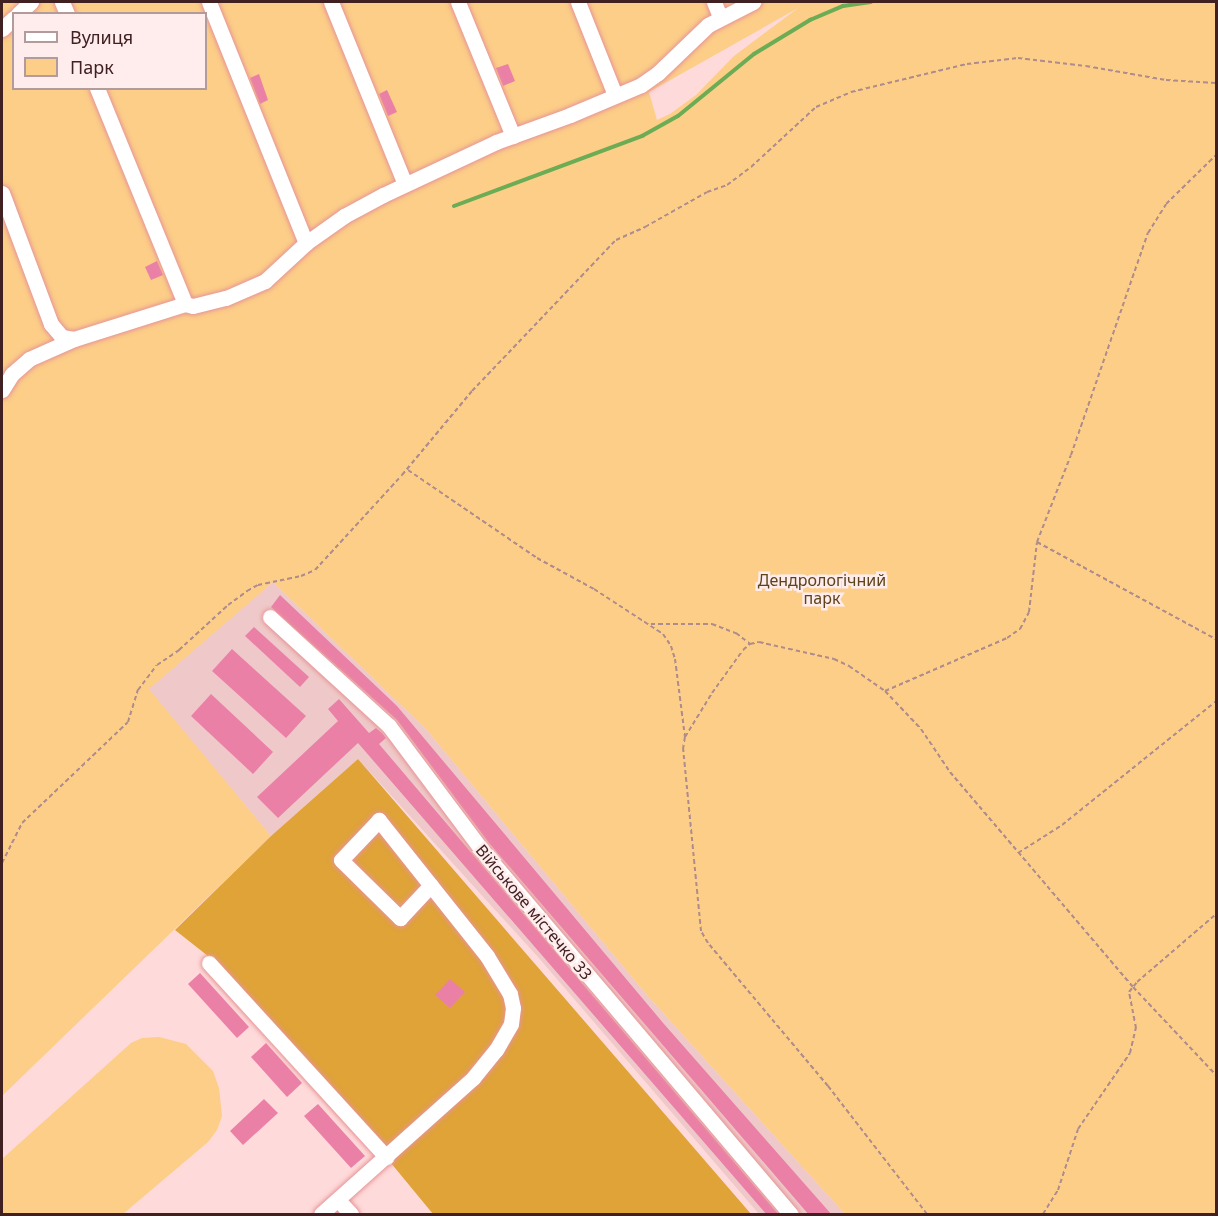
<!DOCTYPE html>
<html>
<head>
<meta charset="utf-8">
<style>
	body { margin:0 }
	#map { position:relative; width:1218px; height:1216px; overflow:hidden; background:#fedada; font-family:"Noto Sans",sans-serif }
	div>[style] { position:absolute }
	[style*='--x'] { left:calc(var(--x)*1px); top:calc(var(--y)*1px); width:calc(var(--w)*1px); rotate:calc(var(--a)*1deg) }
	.built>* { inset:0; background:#efc9c9 }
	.green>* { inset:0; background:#fcce87 }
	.forest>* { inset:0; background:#dfa338 }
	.stream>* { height:4px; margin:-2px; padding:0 2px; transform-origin:2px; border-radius:2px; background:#6bac54 }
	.building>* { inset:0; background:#eb80a7 }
	.path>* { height:2px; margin-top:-1px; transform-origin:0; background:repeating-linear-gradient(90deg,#ae8b8c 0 4.5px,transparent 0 7.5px) }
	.roads { filter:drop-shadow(0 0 2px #e79496) drop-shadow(0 0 2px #e79496) }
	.minor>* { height:15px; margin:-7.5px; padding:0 7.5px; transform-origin:7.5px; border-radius:7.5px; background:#fff }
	span { translate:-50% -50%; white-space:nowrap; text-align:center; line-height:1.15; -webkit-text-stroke:5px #ffecec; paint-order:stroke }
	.park-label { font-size:16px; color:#5c4319 }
	.street-label { font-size:16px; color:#412022 }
	.frame { position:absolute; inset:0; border:3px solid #412022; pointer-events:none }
	.legend { position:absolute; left:12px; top:12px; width:195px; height:78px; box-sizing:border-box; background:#ffecec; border:2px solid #b39a9b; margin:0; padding:8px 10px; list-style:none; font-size:18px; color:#412022 }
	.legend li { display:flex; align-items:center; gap:12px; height:30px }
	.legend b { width:30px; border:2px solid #b39a9b }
</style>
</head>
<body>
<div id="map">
	<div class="built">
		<i style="clip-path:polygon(273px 582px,426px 729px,646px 994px,845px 1214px,759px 1214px,538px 957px,358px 759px,271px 836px,148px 689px)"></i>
	</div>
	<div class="green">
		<i style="clip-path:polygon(evenodd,2px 2px,1216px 2px,1216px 1214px,845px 1214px,646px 994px,426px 729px,273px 582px,149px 689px,271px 836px,2px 1096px,2px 2px,798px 8px,734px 56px,696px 95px,670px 114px,657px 120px,649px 92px,798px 8px,2px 2px,14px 14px,206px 14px,206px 88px,14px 88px,14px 14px)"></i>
		<i style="clip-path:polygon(159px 1037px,186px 1044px,213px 1071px,219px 1088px,222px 1116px,217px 1130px,208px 1142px,123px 1214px,2px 1214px,2px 1159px,131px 1043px,142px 1038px)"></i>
	</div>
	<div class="forest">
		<i style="clip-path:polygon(358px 759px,751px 1214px,433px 1214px,386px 1157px,213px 960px,175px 930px,271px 836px)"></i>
	</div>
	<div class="stream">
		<i style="--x:454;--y:206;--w:201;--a:-20.4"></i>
		<i style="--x:642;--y:136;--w:41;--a:-29.1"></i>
		<i style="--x:678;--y:116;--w:98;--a:-39.2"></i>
		<i style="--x:754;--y:54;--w:66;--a:-31.3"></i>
		<i style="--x:810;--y:20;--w:36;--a:-23"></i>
		<i style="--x:843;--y:6;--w:28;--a:-8"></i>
	</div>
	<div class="building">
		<i style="clip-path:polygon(508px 64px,515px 81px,503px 86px,496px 68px)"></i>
		<i style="clip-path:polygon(259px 74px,268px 100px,260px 104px,250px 78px)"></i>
		<i style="clip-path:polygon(387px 90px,397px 112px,388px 116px,379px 94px)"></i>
		<i style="clip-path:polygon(157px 261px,163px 275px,151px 280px,145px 267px)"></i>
		<i style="clip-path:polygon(280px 595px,397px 706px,664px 1024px,832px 1215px,809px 1215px,489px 843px,397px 720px,271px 607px)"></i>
		<i style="clip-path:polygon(254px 627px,309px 677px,300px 687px,245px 636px)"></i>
		<i style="clip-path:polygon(232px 649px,306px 716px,286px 738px,212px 671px)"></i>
		<i style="clip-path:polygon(211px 694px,273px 752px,253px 774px,191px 716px)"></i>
		<i style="clip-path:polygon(339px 699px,369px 733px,376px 728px,382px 733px,386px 738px,379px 744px,779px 1215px,767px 1215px,358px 743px,278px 818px,257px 797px,338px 721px,328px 709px)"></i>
		<i style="clip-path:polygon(200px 973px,249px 1027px,237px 1038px,188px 984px)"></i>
		<i style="clip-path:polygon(450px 979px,465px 992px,450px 1008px,435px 995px)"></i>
		<i style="clip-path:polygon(266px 1043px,302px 1083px,287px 1097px,251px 1057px)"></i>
		<i style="clip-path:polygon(264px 1099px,278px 1113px,243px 1145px,230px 1131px)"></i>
		<i style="clip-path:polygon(318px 1104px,365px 1156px,351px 1168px,304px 1116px)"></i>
	</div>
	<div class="path">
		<i style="--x:408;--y:470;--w:156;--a:34.3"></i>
		<i style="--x:537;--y:558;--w:65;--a:28.5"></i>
		<i style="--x:594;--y:589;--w:82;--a:33.1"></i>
		<i style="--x:663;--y:634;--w:14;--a:56"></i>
		<i style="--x:671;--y:646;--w:14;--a:73"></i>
		<i style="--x:675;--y:659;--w:79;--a:82.7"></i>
		<i style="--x:1037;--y:542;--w:204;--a:28.5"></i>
		<i style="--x:651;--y:624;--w:61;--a:0"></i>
		<i style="--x:712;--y:624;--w:26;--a:21"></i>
		<i style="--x:736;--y:633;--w:18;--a:38"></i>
		<i style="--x:885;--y:691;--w:133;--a:-23.5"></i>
		<i style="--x:1007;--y:638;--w:16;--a:-35"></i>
		<i style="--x:1020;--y:629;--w:19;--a:-62"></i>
		<i style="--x:1029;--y:612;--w:70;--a:-83.5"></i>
		<i style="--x:1037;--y:542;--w:93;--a:-68.7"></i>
		<i style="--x:1071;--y:455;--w:235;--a:-70.9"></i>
		<i style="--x:1148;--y:233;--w:34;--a:-58"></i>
		<i style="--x:1166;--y:204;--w:70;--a:-44.4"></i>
		<i style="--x:1018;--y:853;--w:52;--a:-32.5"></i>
		<i style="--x:1062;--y:825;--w:198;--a:-38.8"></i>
		<i style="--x:2;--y:863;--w:45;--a:-63.4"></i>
		<i style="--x:22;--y:823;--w:146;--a:-43.6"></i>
		<i style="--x:128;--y:722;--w:34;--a:-73"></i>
		<i style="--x:138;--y:690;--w:31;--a:-53"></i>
		<i style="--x:157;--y:665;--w:27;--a:-34"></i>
		<i style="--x:179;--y:650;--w:67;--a:-42.6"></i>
		<i style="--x:228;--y:605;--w:24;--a:-36"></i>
		<i style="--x:247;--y:591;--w:13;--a:-29"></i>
		<i style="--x:258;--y:585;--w:44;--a:-11.8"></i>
		<i style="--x:301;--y:576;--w:15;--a:-23"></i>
		<i style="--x:315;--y:570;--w:129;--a:-47.5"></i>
		<i style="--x:402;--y:475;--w:109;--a:-50.2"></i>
		<i style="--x:472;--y:391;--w:209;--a:-46.4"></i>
		<i style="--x:616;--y:240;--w:32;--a:-24"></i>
		<i style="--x:645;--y:227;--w:71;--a:-29.4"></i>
		<i style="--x:707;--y:192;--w:21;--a:-19"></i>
		<i style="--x:727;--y:185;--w:30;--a:-37"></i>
		<i style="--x:751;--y:167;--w:88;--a:-42.7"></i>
		<i style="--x:816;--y:107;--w:38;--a:-23"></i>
		<i style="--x:851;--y:92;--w:119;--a:-13.6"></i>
		<i style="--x:967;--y:64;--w:51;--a:-6.7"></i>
		<i style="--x:1018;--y:58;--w:68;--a:6.7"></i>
		<i style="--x:1086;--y:66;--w:81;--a:9.9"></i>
		<i style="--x:1166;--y:80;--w:50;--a:3.4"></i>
		<i style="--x:927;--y:1214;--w:162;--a:-127.7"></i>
		<i style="--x:828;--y:1086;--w:187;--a:-130"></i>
		<i style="--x:708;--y:943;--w:14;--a:-120"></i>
		<i style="--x:701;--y:931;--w:183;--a:-95.6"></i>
		<i style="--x:683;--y:749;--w:12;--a:-81"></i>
		<i style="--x:685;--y:737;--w:52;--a:-58.5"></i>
		<i style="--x:712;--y:693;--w:53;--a:-54.2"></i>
		<i style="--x:743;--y:650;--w:9;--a:-41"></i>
		<i style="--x:750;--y:644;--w:9;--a:-13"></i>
		<i style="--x:759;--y:642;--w:77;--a:12.8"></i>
		<i style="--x:834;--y:659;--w:17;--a:25"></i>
		<i style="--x:849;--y:666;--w:44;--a:34.8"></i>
		<i style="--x:885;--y:691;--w:52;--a:46.5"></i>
		<i style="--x:921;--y:729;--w:52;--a:56"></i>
		<i style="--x:950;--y:772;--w:282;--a:49.6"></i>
		<i style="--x:1133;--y:987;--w:121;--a:46.7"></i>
		<i style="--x:1043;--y:1214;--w:28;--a:-58"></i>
		<i style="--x:1058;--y:1190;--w:64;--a:-71.8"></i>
		<i style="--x:1078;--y:1129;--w:92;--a:-55.6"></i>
		<i style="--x:1130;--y:1053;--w:26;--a:-77"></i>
		<i style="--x:1136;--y:1028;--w:37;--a:-101"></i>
		<i style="--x:1129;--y:992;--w:13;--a:-51"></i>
		<i style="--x:1137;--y:982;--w:104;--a:-40.7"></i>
	</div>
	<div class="roads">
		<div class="minor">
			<i style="--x:62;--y:2;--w:13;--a:67"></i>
			<i style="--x:209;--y:2;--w:260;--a:68.1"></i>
			<i style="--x:331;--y:2;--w:196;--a:67.9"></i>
			<i style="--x:458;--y:2;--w:145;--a:67.7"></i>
			<i style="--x:578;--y:2;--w:100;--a:68.3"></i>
			<i style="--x:714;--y:2;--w:16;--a:68"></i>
			<i style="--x:18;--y:14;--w:18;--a:-43"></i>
			<i style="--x:2;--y:29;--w:16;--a:-43"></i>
			<i style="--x:97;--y:88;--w:233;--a:67.8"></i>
			<i style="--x:2;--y:193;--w:140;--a:69.5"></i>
			<i style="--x:51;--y:324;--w:17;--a:50"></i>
			<i style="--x:62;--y:337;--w:12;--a:9"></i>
			<i style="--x:2;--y:390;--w:19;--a:-58"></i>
			<i style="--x:12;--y:374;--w:23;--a:-41"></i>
			<i style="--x:29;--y:359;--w:49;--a:-24"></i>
			<i style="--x:74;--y:339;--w:116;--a:-17.5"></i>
			<i style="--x:185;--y:304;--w:8;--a:14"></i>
			<i style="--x:193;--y:306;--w:34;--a:-14"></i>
			<i style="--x:226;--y:298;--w:43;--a:-23.6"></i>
			<i style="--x:265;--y:281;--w:56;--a:-42.8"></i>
			<i style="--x:306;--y:243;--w:47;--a:-35.4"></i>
			<i style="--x:344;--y:216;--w:44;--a:-28.3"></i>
			<i style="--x:383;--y:195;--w:125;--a:-25.1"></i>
			<i style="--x:496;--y:142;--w:79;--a:-20"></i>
			<i style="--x:570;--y:115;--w:77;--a:-22.9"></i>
			<i style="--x:641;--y:85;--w:21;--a:-35"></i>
			<i style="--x:658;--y:73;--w:69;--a:-43.8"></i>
			<i style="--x:708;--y:25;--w:51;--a:-27.1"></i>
			<i style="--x:270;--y:617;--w:161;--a:42.5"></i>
			<i style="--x:389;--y:726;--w:154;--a:53.2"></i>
			<i style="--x:481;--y:849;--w:479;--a:49.7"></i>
			<i style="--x:209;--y:963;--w:263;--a:47.6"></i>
			<i style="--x:338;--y:1200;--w:19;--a:47"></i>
			<i style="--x:321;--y:1214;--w:204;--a:-41.8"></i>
			<i style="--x:473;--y:1078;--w:36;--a:-51"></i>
			<i style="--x:496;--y:1050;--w:30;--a:-60"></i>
			<i style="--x:511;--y:1024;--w:16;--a:-83"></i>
			<i style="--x:513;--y:1008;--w:14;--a:-102"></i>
			<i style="--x:510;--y:994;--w:44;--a:-121.2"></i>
			<i style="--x:487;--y:956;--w:174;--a:-128.5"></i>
			<i style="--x:379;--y:820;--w:55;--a:133.5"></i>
			<i style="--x:341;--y:860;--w:83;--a:44.5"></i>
			<i style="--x:400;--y:918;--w:45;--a:-46.8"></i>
		</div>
	</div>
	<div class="park-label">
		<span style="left:822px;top:589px">Дендрологічний<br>парк</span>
	</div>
	<div class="street-label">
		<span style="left:534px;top:912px;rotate:50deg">Військове містечко 33</span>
	</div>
	<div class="frame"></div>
	<ul class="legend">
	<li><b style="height:8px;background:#fff"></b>Вулиця</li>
	<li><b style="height:16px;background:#fcce87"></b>Парк</li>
	</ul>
</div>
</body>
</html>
